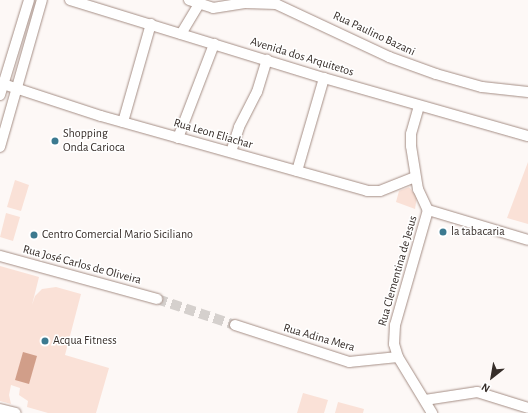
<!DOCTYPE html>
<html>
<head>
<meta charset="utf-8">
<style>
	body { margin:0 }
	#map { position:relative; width:528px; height:413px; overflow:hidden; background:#fdf8f6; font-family:"Alegreya Sans",sans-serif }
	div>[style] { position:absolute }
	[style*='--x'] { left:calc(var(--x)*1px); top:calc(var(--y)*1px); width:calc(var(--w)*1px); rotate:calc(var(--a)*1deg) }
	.green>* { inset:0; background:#fae1d7 }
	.water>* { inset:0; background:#d19e89 }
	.minor-tunnel>* { height:10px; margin-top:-5px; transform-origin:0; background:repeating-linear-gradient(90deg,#d5d0cd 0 10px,transparent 0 15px) }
	.roads { filter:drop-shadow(0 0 1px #a58e85) drop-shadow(0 0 1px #a58e85) }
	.minor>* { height:10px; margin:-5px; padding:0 5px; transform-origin:5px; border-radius:5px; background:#fff }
	.dots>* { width:11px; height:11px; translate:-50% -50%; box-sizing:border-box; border:2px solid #fff; border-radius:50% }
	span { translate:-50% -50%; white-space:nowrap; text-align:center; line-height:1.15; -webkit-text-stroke:3px #fff; paint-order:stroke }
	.street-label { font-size:12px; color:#372e2a }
	.poi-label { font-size:12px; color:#372e2a }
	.left { translate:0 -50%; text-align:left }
	.north { position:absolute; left:472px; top:357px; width:40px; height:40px; -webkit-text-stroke:3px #fff; paint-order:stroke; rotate:211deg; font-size:11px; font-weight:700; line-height:16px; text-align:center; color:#372e2a }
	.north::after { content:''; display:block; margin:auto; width:14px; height:18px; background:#372e2a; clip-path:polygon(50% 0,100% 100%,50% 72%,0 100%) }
</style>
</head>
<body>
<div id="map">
	<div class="green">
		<i style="clip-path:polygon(528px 162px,528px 224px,507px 218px)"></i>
		<i style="clip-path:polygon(15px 180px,29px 185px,21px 211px,7px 207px)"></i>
		<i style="clip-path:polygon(409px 187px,417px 197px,415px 209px,396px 202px,399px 191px)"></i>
		<i style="clip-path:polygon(6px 213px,20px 217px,13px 241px,0 237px)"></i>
		<i style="clip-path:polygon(0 266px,39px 277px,32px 305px,35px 296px,42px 289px,56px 287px,81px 294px,65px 355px,109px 368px,96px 413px,48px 413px,27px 407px,28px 401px,19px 395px,20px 388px,11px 385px,9px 395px,11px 404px,0 401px)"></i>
		<i style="clip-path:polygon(303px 393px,328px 400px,324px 413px,297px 413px)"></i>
		<i style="clip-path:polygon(338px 402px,364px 409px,363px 413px,335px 413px)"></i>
	</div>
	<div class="water">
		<i style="clip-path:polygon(23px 352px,37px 356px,29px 384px,15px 380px)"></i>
	</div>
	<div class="minor-tunnel">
		<i style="--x:157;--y:299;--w:82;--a:18.4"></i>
	</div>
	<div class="roads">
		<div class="minor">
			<i style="--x:70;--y:0;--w:266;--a:17.1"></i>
			<i style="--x:324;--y:78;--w:212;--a:15.9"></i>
			<i style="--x:189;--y:0;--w:25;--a:18"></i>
			<i style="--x:213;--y:8;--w:32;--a:-9"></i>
			<i style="--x:245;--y:3;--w:31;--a:2"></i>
			<i style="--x:276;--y:4;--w:125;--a:25.1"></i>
			<i style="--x:389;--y:57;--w:50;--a:19.9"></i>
			<i style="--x:436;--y:74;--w:48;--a:15.8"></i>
			<i style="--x:482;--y:87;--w:46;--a:6.2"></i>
			<i style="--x:181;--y:34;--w:35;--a:-59"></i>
			<i style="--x:0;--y:83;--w:106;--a:18.1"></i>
			<i style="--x:101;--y:116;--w:276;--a:15.7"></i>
			<i style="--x:367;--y:191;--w:13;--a:0"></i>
			<i style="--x:380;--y:191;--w:38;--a:-22"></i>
			<i style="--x:0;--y:95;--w:99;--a:-73"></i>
			<i style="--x:419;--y:106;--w:29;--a:106"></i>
			<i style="--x:411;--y:134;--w:12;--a:90"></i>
			<i style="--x:411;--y:146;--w:44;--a:80.8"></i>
			<i style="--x:418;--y:189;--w:23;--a:65"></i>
			<i style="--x:428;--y:210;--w:120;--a:106"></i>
			<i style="--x:395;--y:325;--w:19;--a:93"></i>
			<i style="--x:394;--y:344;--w:14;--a:73"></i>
			<i style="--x:398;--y:357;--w:66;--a:58.7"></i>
			<i style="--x:123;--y:122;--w:102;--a:-74.1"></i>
			<i style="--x:178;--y:138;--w:101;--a:-69"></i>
			<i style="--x:0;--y:147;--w:153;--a:-74.1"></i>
			<i style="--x:231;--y:152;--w:26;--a:-72"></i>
			<i style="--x:239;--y:127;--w:39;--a:-63"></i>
			<i style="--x:257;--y:92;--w:34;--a:-73"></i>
			<i style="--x:297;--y:171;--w:97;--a:-73.8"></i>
			<i style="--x:428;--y:210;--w:104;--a:16.7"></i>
			<i style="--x:0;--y:256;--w:163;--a:15.3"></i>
			<i style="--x:235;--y:325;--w:120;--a:18"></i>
			<i style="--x:349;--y:362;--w:49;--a:-5.8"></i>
			<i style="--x:425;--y:400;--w:53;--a:-8.7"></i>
			<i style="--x:477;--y:392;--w:53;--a:17.4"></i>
			<i style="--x:0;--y:409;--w:16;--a:14"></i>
		</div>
	</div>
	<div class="dots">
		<i style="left:55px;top:141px;background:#3c7a90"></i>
		<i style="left:443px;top:232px;background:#3c7a90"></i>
		<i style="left:34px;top:235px;background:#3c7a90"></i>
		<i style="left:45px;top:341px;background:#3c7a90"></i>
	</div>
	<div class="street-label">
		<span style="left:374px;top:34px;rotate:25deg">Rua Paulino Bazani</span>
		<span style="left:302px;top:57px;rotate:17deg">Avenida dos Arquitetos</span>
		<span style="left:213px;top:134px;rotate:16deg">Rua Leon Eliachar</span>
		<span style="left:82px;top:265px;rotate:15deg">Rua José Carlos de Oliveira</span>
		<span style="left:398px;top:271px;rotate:-74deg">Rua Clementina de Jesus</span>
		<span style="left:319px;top:338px;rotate:16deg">Rua Adina Mera</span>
	</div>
	<div class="poi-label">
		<span class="left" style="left:63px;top:141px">Shopping<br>Onda Carioca</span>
		<span class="left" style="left:451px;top:232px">la tabacaria</span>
		<span class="left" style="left:42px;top:235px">Centro Comercial Mario Siciliano</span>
		<span class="left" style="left:53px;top:341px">Acqua Fitness</span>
	</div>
	<div class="north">N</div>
</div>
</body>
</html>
